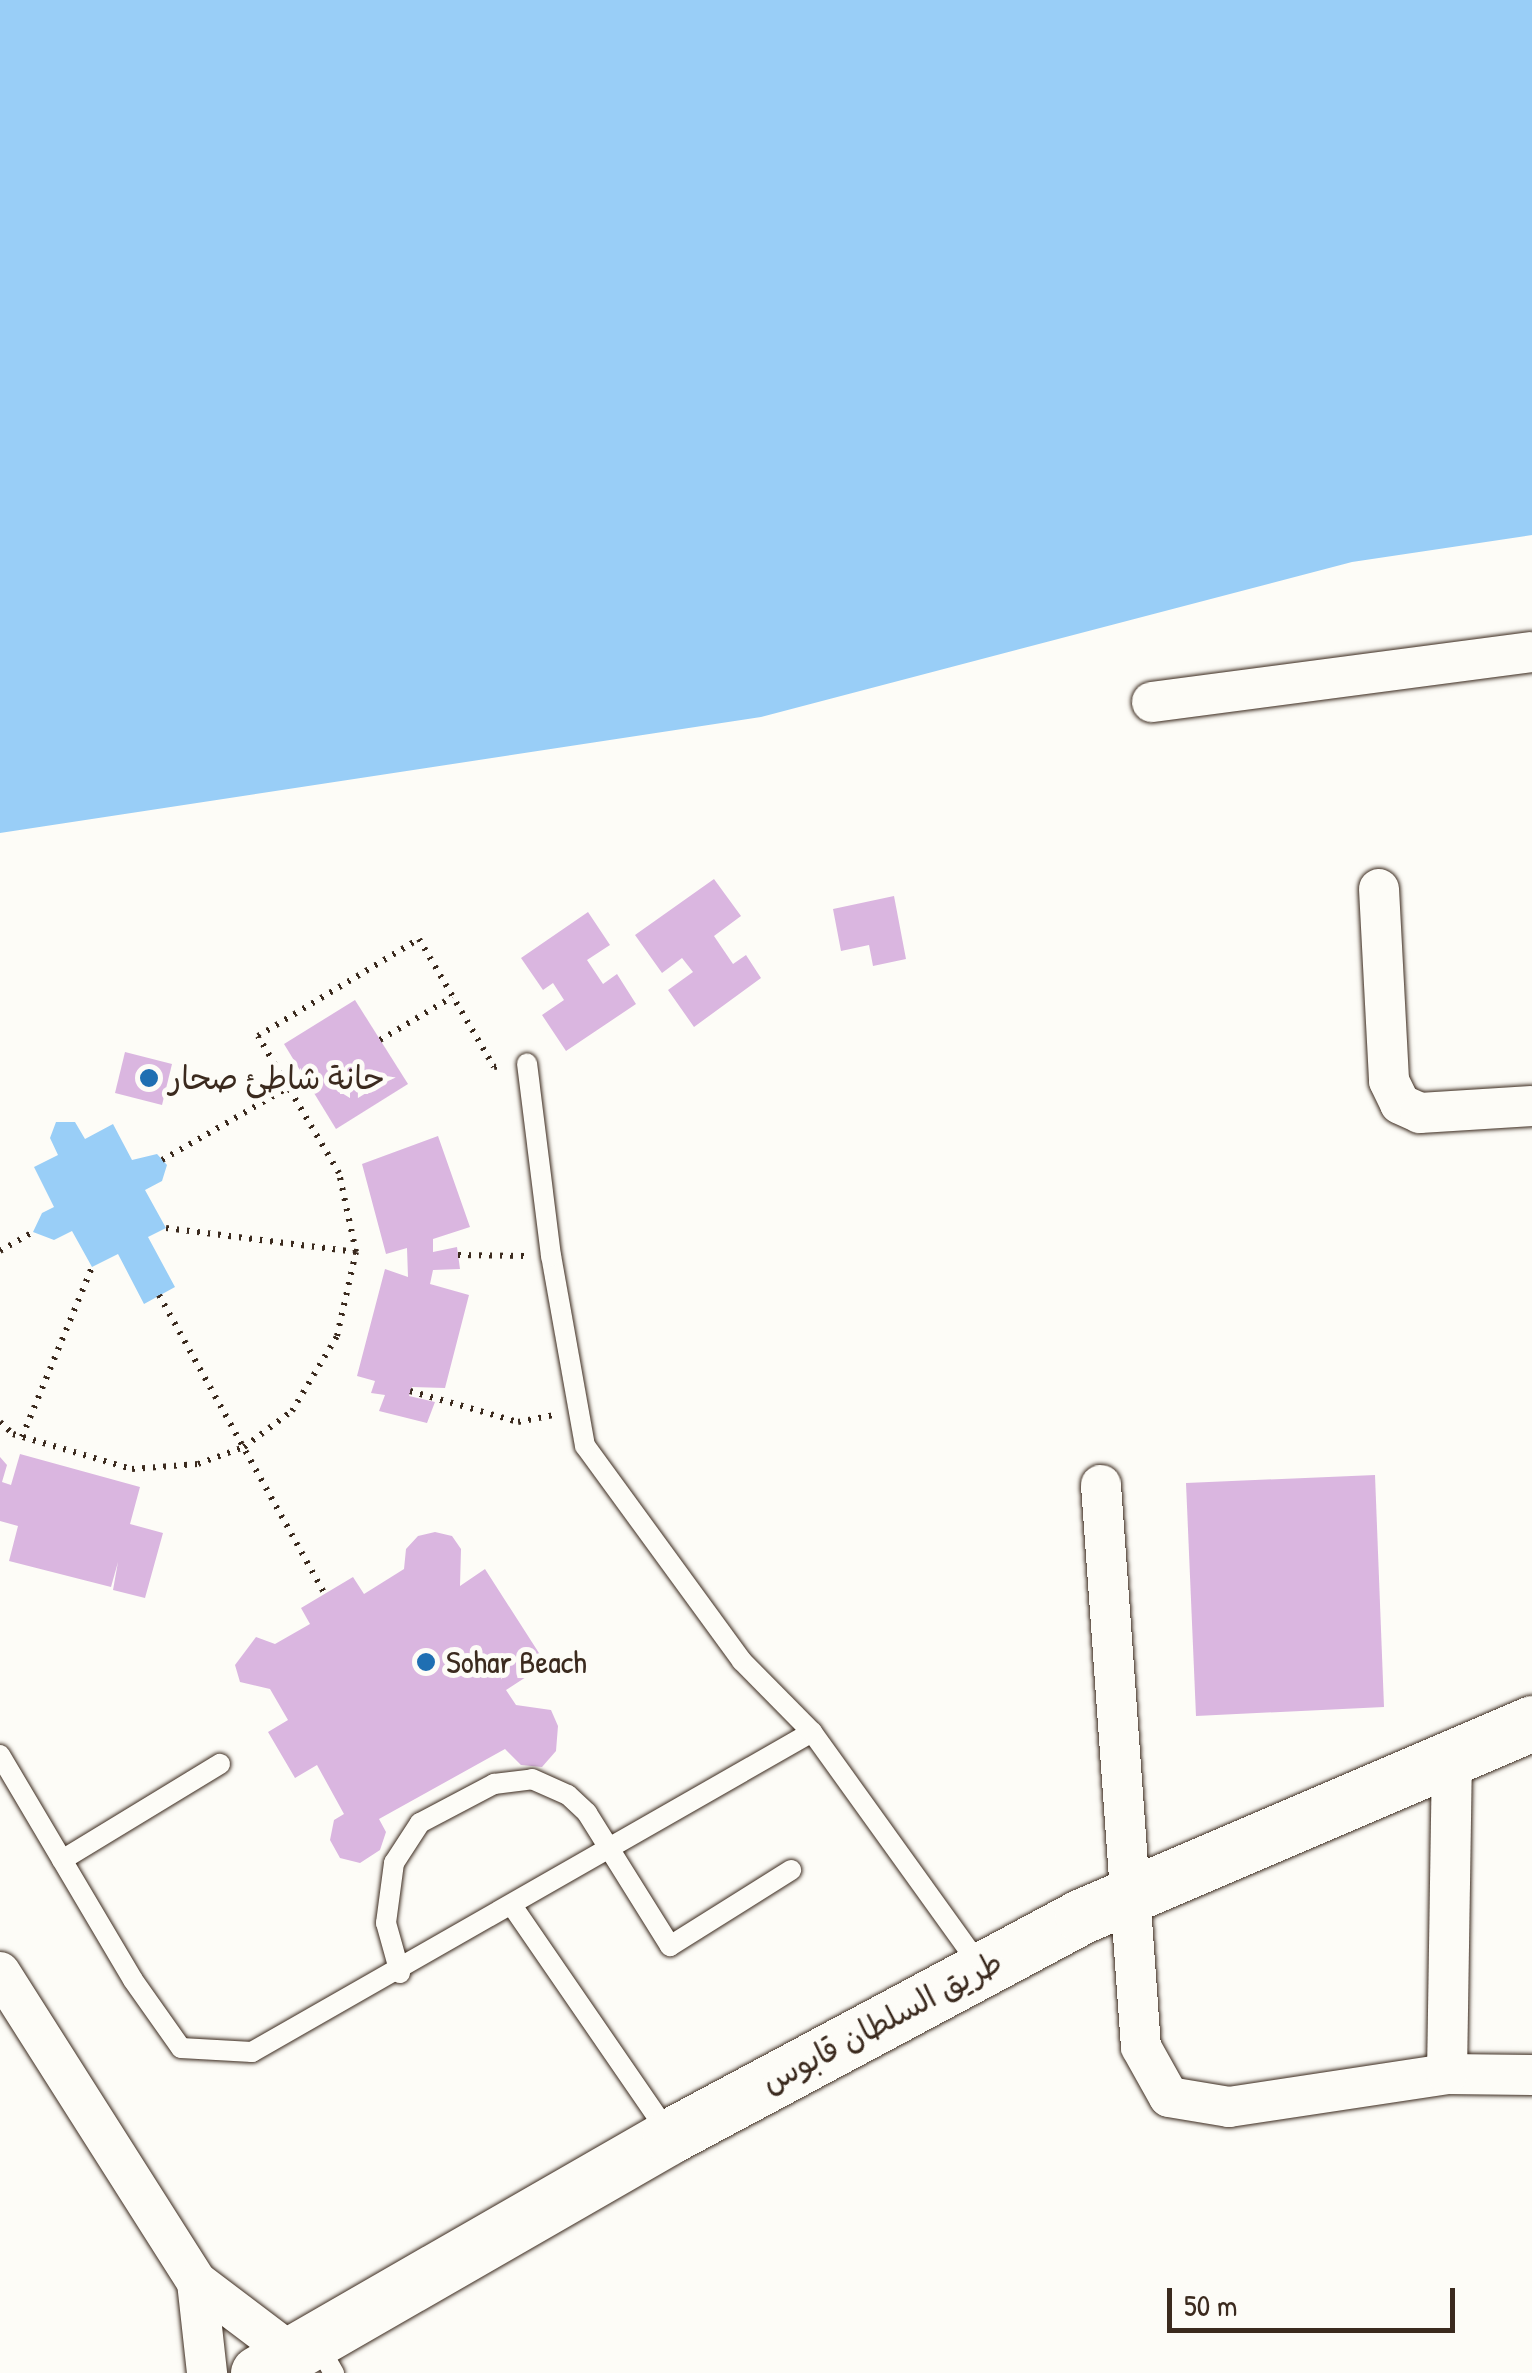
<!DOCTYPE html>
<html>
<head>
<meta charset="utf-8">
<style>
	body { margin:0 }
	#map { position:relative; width:1532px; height:2373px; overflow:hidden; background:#fdfcf7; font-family:"Patrick Hand","Playpen Sans Arabic",sans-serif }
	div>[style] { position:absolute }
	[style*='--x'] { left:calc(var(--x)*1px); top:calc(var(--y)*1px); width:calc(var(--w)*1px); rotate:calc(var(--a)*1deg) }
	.water>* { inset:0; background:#99cef7 }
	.building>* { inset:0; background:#dab6e0 }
	.path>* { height:6px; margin-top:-3px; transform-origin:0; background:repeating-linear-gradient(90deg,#3b2a1e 0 2.5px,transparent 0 10.5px) }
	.roads { filter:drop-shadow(0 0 2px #3b2a1e) drop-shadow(0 0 2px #3b2a1e) }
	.service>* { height:20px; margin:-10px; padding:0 10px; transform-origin:10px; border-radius:10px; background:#fdfcf7 }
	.minor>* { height:40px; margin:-20px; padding:0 20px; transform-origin:20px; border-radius:20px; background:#fdfcf7 }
	.secondary>* { height:55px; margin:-27.5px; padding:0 27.5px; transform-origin:27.5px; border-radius:27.5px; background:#fdfcf7 }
	.dots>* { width:28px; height:28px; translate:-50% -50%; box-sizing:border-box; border:5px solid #fdfcf7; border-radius:50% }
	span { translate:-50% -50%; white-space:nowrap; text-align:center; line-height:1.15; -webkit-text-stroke:10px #fdfcf7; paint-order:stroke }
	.poi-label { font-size:32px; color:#3b2a1e }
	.left { translate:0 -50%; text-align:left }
	.street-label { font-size:32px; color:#3b2a1e }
	.scale { position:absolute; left:1167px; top:2288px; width:288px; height:45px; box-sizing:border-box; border:5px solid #3b2a1e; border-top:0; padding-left:12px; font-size:30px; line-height:35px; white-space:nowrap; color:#3b2a1e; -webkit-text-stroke:8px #fdfcf7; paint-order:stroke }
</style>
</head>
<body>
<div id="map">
	<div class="water">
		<i style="clip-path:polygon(0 0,1532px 0,1532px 535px,1352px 562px,761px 717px,0 833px)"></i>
		<i style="clip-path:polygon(56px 1122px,75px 1122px,85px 1139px,113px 1124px,132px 1160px,157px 1154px,167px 1165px,162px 1181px,145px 1190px,166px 1228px,148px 1237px,175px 1287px,144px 1304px,118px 1254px,92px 1267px,72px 1231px,54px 1240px,33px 1232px,42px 1213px,54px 1207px,34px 1167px,58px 1155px,50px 1138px)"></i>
	</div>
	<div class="building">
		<i style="clip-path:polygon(714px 879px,741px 916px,714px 936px,733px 964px,746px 955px,761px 978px,694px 1027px,668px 990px,693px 972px,682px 958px,662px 973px,635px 935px)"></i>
		<i style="clip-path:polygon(894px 896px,906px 959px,873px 966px,869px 945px,841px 951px,833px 909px)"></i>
		<i style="clip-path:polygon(588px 912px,610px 945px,587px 960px,603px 984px,617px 974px,636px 1004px,566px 1051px,542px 1015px,564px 1000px,553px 983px,543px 990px,521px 958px)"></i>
		<i style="clip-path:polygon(355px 1000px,408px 1084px,336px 1129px,284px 1044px)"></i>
		<i style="clip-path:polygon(125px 1052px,172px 1064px,162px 1105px,115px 1093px)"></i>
		<i style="clip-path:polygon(438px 1136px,470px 1227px,433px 1239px,433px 1252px,457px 1247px,460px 1269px,433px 1270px,430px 1284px,469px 1295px,445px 1388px,412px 1387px,409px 1396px,435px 1402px,427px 1423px,379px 1411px,385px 1395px,371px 1393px,375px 1381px,357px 1376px,385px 1269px,408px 1277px,407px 1248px,386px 1254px,362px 1164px)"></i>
		<i style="clip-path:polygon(20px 1454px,140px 1487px,130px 1524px,163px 1533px,145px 1598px,113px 1590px,118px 1562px,111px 1587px,9px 1561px,18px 1526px,0 1521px,0 1457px,7px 1465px,2px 1482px,11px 1485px)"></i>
		<i style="clip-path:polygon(1375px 1475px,1384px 1707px,1196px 1716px,1186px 1483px)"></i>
		<i style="clip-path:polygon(435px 1532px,452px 1536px,461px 1549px,460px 1586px,485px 1569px,546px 1664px,506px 1690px,516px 1705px,551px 1710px,558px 1726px,556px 1751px,542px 1767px,521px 1765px,505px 1749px,379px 1819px,386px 1832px,380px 1850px,360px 1863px,340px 1858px,330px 1840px,334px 1820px,344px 1814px,317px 1765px,295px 1778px,268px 1732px,288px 1720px,270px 1689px,240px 1682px,235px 1665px,256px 1637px,275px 1644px,310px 1624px,301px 1608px,353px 1577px,364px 1594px,404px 1569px,406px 1549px,418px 1536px)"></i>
	</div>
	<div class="path">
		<i style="--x:380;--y:1040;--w:84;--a:-30.8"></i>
		<i style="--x:162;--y:1160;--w:146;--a:-29.9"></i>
		<i style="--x:166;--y:1228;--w:192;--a:7.2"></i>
		<i style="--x:0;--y:1251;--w:38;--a:-30"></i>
		<i style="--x:458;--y:1255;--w:67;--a:0.9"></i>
		<i style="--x:159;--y:1295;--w:342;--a:61"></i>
		<i style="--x:410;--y:1391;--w:112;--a:16"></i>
		<i style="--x:518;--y:1422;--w:36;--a:-11"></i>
		<i style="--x:0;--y:1422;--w:18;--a:43"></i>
		<i style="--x:13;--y:1434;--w:124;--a:16.4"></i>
		<i style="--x:132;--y:1469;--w:66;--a:-4.3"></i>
		<i style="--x:198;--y:1464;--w:49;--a:-20.3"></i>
		<i style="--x:244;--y:1447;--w:60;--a:-36.9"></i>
		<i style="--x:292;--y:1411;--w:87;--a:-59"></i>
		<i style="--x:337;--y:1336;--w:86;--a:-77.3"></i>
		<i style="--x:356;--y:1252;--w:81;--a:-102.1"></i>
		<i style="--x:339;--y:1173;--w:159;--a:-120.6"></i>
		<i style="--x:258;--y:1036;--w:188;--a:-31.1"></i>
		<i style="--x:419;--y:939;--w:148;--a:59.6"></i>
		<i style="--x:494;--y:1067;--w:6;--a:-9"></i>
		<i style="--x:22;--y:1437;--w:184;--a:-67.6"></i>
	</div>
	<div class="roads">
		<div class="service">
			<i style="--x:812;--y:1732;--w:288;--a:54.3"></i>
			<i style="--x:0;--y:1755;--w:261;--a:59.4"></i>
			<i style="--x:133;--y:1980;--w:83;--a:54.8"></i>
			<i style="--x:181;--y:2048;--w:71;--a:3.2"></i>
			<i style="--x:252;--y:2052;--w:645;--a:-29.74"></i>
			<i style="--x:812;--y:1732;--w:100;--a:-134.6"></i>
			<i style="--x:742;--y:1661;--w:266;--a:-126.1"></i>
			<i style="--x:585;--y:1446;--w:193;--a:-100.1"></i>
			<i style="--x:551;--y:1256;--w:194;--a:-97.1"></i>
			<i style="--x:62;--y:1860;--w:185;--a:-31.3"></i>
			<i style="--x:513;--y:1907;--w:275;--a:55.5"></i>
			<i style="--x:400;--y:1973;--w:52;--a:-105.6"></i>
			<i style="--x:386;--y:1923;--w:61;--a:-82.4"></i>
			<i style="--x:394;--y:1863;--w:48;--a:-57"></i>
			<i style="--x:420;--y:1823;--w:84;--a:-27.8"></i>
			<i style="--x:494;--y:1784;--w:38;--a:-7"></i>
			<i style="--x:532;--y:1779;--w:39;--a:24"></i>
			<i style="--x:568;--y:1795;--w:26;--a:43"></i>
			<i style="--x:587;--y:1813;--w:157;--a:58"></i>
			<i style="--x:670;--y:1946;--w:143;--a:-32.1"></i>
			<i style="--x:316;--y:2342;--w:36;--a:60"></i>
		</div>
		<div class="minor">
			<i style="--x:1152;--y:702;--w:383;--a:-7.5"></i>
			<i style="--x:1379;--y:889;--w:192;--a:87"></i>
			<i style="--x:1389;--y:1081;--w:25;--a:64"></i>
			<i style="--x:1400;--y:1104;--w:22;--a:24"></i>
			<i style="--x:1420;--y:1113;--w:112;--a:-3.6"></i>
			<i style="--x:1101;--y:1485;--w:563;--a:85.93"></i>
			<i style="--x:1141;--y:2047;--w:57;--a:60.8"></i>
			<i style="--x:1169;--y:2097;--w:61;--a:9.5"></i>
			<i style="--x:1229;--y:2107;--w:220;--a:-8.6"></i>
			<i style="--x:1447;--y:2074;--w:85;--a:0.7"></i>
			<i style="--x:0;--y:1972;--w:367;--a:57.6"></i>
			<i style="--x:197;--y:2282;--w:118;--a:37.1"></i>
			<i style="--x:1447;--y:2074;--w:318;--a:-89.1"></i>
			<i style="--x:197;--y:2282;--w:92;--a:83.7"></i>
		</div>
		<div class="secondary">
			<i style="--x:258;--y:2373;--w:475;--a:-29.9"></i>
			<i style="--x:670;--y:2136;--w:467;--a:-28.1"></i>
			<i style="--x:1082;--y:1916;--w:490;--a:-23.2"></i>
		</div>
	</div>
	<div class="dots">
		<i style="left:149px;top:1078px;background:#1f6fb2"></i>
		<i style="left:426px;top:1662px;background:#1f6fb2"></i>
	</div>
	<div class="poi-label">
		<span class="left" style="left:169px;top:1078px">حانة شاطئ صحار</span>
		<span class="left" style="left:446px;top:1662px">Sohar Beach</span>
	</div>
	<div class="street-label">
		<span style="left:882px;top:2022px;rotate:-28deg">طريق السلطان قابوس</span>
	</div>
	<div class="scale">50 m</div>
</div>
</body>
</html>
